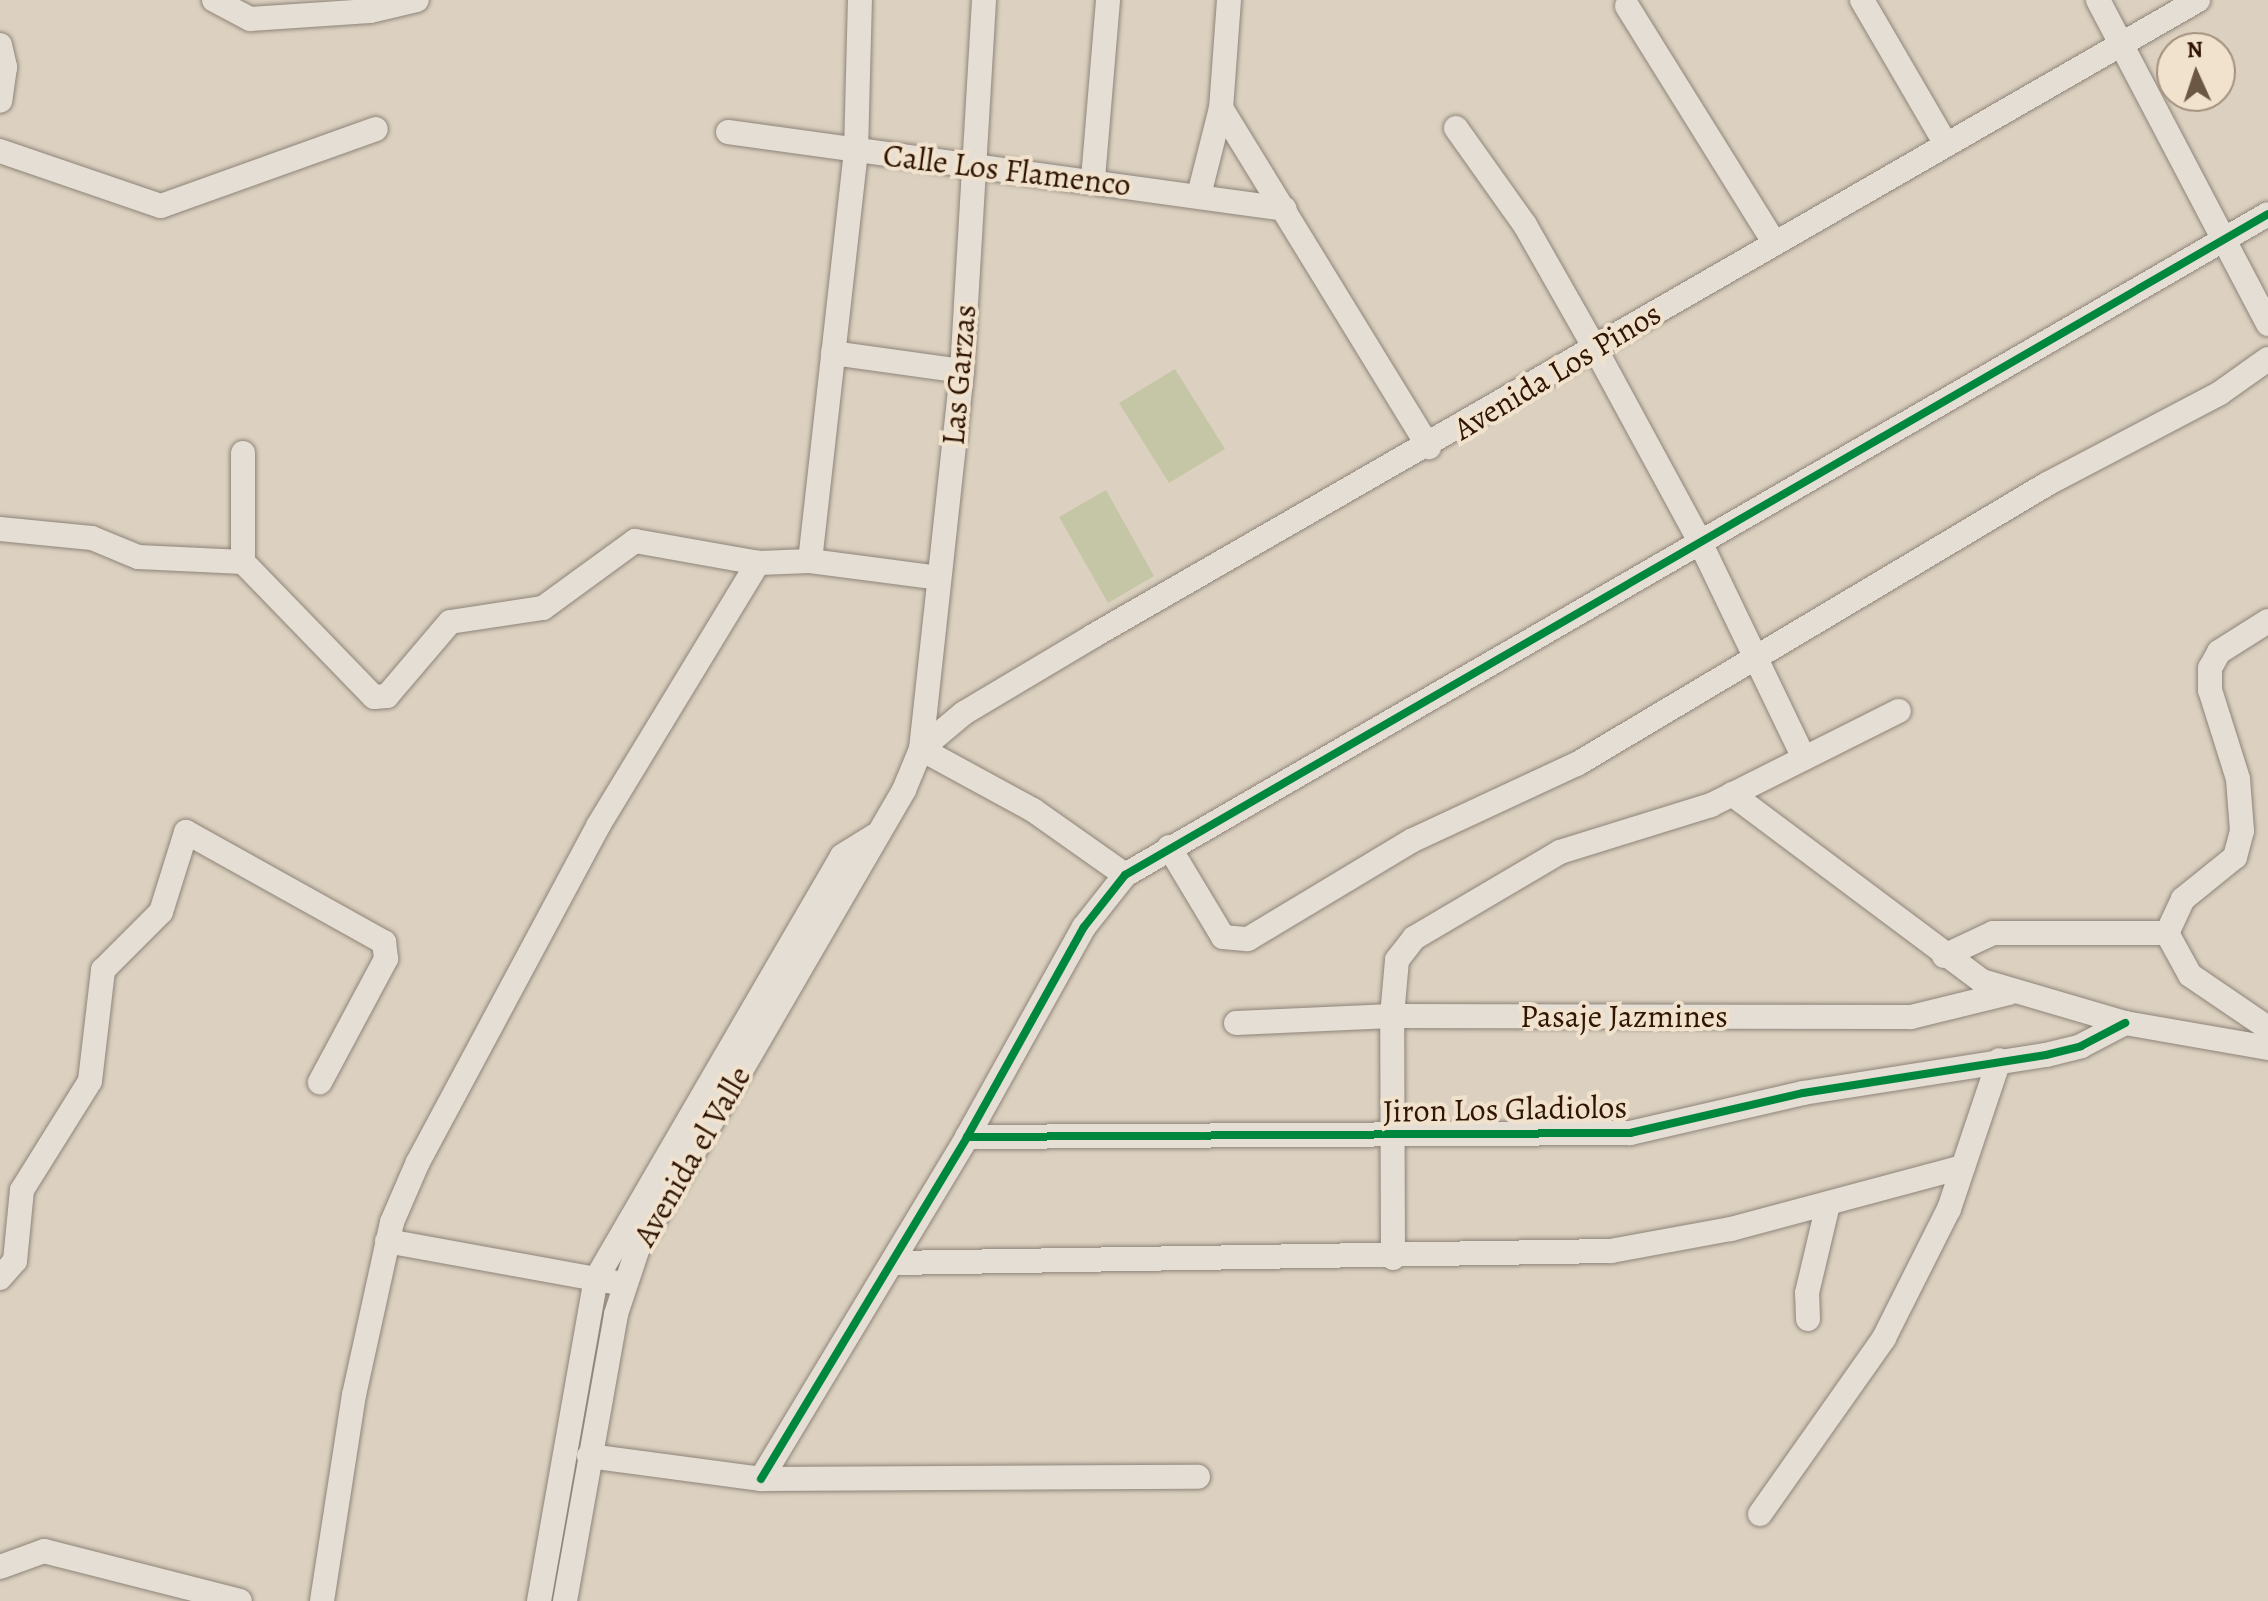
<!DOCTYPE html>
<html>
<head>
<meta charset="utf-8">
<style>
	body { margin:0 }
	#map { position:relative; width:2268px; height:1601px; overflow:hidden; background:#dcd1c0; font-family:Alegreya,serif }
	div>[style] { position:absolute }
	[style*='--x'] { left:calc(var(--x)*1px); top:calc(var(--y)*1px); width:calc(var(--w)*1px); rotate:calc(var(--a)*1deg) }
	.green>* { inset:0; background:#c5c6a5 }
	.roads { filter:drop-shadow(0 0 2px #8e8478) drop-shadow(0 0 2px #8e8478) }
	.minor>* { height:24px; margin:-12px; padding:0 12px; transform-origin:12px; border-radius:12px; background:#e4ded5 }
	.cycleway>* { height:8px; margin:-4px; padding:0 4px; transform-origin:4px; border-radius:4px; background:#00873e }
	span { translate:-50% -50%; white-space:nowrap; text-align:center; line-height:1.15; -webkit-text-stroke:8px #f1e2ce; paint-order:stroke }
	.street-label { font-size:32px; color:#2f1502 }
	.north { position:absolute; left:2156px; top:32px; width:80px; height:80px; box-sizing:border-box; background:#f1e2ce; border:2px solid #a3907c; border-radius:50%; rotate:357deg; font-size:22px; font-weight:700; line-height:32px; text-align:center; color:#2f1502 }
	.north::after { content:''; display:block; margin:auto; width:28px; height:36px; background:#6c5744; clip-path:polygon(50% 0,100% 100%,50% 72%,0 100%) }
</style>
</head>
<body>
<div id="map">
	<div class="green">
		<i style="clip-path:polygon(1175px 369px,1225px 449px,1169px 483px,1119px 403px)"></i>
		<i style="clip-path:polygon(1106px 490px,1154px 576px,1108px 603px,1059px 517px)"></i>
	</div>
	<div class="roads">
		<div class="minor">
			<i style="--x:214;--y:0;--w:41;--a:27.8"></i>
			<i style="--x:250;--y:19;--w:120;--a:-3.8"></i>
			<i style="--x:370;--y:11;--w:48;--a:-13.2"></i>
			<i style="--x:1229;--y:0;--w:108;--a:94.2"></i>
			<i style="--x:1221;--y:108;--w:398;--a:58.5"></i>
			<i style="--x:1862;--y:0;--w:163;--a:59.8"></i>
			<i style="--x:2098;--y:0;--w:366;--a:62.3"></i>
			<i style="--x:1627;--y:6;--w:277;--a:58.1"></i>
			<i style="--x:0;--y:45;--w:23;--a:77"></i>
			<i style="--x:5;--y:67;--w:34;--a:98"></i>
			<i style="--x:1456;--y:128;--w:119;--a:54.6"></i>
			<i style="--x:1525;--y:225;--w:144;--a:60.4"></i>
			<i style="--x:1596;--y:350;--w:216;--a:61.5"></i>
			<i style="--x:1699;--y:540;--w:242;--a:64.3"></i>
			<i style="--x:728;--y:132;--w:562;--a:7.87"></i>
			<i style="--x:0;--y:151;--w:170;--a:18.9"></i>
			<i style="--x:161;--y:206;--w:228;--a:-19.7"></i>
			<i style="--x:1093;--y:179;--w:180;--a:-85.2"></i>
			<i style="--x:1199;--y:195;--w:90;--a:-75.8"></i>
			<i style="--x:833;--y:353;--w:130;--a:7.9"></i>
			<i style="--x:0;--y:529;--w:92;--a:5.6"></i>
			<i style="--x:92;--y:538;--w:50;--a:22.4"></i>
			<i style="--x:138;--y:557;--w:105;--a:2.7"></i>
			<i style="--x:243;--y:562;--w:188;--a:45.9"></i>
			<i style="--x:374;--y:697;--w:13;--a:-4"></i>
			<i style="--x:387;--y:696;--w:97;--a:-49.6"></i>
			<i style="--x:450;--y:622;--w:94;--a:-8.6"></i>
			<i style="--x:543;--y:608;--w:114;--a:-36.1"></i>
			<i style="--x:635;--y:541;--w:125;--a:10.1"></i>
			<i style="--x:758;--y:563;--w:52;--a:-2.2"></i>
			<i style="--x:810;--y:561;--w:130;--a:7.5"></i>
			<i style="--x:810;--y:561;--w:413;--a:-83.6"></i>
			<i style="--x:856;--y:151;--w:151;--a:-88.5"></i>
			<i style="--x:243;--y:562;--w:109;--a:-90"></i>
			<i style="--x:2268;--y:621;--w:58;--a:147.7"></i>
			<i style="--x:2219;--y:652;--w:18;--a:119"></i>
			<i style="--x:2210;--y:668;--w:22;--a:90"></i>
			<i style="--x:2210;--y:690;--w:93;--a:72.5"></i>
			<i style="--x:2238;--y:779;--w:52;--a:85.6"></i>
			<i style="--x:2242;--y:831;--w:27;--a:105"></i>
			<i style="--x:2235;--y:857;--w:67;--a:141.1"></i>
			<i style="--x:2183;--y:899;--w:38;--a:115"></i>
			<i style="--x:2167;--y:933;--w:48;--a:61.3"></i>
			<i style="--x:2190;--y:975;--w:94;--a:34.2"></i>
			<i style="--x:921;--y:749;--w:56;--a:-39.9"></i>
			<i style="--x:964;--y:713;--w:150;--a:-30.8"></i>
			<i style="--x:1093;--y:636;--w:1275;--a:-29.92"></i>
			<i style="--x:921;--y:749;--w:128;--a:28.6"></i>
			<i style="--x:1033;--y:810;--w:113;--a:35.2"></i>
			<i style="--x:1732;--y:794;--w:312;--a:36.8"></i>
			<i style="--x:1982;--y:981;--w:149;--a:16.4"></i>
			<i style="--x:2125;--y:1023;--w:145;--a:9.9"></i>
			<i style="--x:1169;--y:847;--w:105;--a:59"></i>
			<i style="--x:1223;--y:937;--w:25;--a:5"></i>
			<i style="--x:1248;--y:939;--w:192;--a:-31"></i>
			<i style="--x:1413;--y:840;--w:181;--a:-24.9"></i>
			<i style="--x:1577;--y:764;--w:547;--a:-30.78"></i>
			<i style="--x:2047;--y:484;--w:195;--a:-27.7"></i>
			<i style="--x:2220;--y:393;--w:59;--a:-35.3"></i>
			<i style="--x:1944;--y:956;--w:54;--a:-25.1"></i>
			<i style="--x:1993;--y:933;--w:174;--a:0"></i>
			<i style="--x:1236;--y:1023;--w:156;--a:-2.6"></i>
			<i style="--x:1392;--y:1016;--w:519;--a:0.11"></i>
			<i style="--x:1911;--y:1017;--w:101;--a:-13.8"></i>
			<i style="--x:967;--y:1137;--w:663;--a:-0.35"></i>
			<i style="--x:1630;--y:1133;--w:178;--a:-13"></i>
			<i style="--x:1803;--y:1093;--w:246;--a:-8.9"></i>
			<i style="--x:2046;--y:1055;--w:36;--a:-14"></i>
			<i style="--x:2081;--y:1046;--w:50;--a:-27.6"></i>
			<i style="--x:387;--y:1241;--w:230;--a:10.3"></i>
			<i style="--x:1393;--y:1258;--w:242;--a:-90.2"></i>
			<i style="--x:1392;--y:1016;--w:56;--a:-84.9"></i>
			<i style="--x:1397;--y:960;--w:28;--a:-52"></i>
			<i style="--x:1414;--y:938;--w:169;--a:-30.5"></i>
			<i style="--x:1560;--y:852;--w:158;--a:-17.3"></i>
			<i style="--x:1711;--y:805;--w:210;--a:-26.6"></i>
			<i style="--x:893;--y:1263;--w:718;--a:-0.96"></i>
			<i style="--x:1611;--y:1251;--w:122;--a:-10.4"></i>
			<i style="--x:1731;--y:1229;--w:240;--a:-15"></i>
			<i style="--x:0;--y:1278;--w:23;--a:-49"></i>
			<i style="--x:15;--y:1261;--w:71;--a:-84.4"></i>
			<i style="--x:22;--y:1190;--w:128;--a:-58"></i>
			<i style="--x:90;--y:1081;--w:112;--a:-83.3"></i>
			<i style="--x:103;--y:970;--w:82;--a:-45"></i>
			<i style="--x:161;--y:912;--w:84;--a:-72.6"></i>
			<i style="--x:186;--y:832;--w:227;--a:29.1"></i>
			<i style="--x:384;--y:942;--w:17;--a:83"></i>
			<i style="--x:386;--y:959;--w:140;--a:118.2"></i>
			<i style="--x:1808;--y:1319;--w:26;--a:-92"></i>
			<i style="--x:1807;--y:1293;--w:91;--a:-76.7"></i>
			<i style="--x:589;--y:1456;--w:174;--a:7.6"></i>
			<i style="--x:761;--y:1479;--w:437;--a:-0.3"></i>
			<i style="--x:761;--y:1479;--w:399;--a:-58.9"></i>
			<i style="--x:967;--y:1137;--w:240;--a:-60.9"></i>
			<i style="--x:1084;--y:927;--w:66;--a:-51.7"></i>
			<i style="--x:1125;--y:875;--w:1320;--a:-30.04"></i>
			<i style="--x:1760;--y:1514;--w:215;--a:-54.8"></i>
			<i style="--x:1884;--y:1338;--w:144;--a:-63.3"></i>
			<i style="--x:1949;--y:1209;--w:157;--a:-71.4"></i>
			<i style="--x:0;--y:1567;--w:47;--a:-20"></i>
			<i style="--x:44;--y:1551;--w:202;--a:14.3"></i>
			<i style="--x:322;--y:1601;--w:208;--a:-81.2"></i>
			<i style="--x:354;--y:1395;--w:177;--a:-77.6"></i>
			<i style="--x:392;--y:1222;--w:65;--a:-66.6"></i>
			<i style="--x:418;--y:1162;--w:381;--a:-61.8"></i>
			<i style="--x:598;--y:826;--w:308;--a:-58.7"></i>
			<i style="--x:539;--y:1601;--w:327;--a:-80"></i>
			<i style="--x:596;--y:1279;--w:489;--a:-59.8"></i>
			<i style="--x:842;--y:856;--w:38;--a:-32"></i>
			<i style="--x:565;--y:1601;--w:291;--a:-79.9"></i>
			<i style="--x:616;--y:1314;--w:70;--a:-71.6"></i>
			<i style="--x:638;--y:1248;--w:530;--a:-59.85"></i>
			<i style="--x:904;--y:790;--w:44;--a:-67.5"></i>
			<i style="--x:921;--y:749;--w:380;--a:-83.8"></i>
			<i style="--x:962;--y:371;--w:372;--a:-86.6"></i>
		</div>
	</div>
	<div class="cycleway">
		<i style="--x:967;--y:1137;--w:663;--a:-0.35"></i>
		<i style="--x:1630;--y:1133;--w:178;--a:-13"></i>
		<i style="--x:1803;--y:1093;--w:246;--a:-8.9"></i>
		<i style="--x:2046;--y:1055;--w:36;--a:-14"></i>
		<i style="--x:2081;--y:1046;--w:50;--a:-27.6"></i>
		<i style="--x:761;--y:1479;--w:399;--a:-58.9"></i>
		<i style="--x:967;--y:1137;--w:240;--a:-60.9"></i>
		<i style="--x:1084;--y:927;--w:66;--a:-51.7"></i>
		<i style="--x:1125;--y:875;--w:1320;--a:-30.04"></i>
	</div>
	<div class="street-label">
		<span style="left:1007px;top:170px;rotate:7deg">Calle Los Flamenco</span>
		<span style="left:1557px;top:371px;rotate:-31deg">Avenida Los Pinos</span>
		<span style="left:959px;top:375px;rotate:-85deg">Las Garzas</span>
		<span style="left:1624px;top:1016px">Pasaje Jazmines</span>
		<span style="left:1505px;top:1109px;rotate:-1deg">Jiron Los Gladiolos</span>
		<span style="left:692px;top:1156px;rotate:-60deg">Avenida el Valle</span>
	</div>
	<div class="north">N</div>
</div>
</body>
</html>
